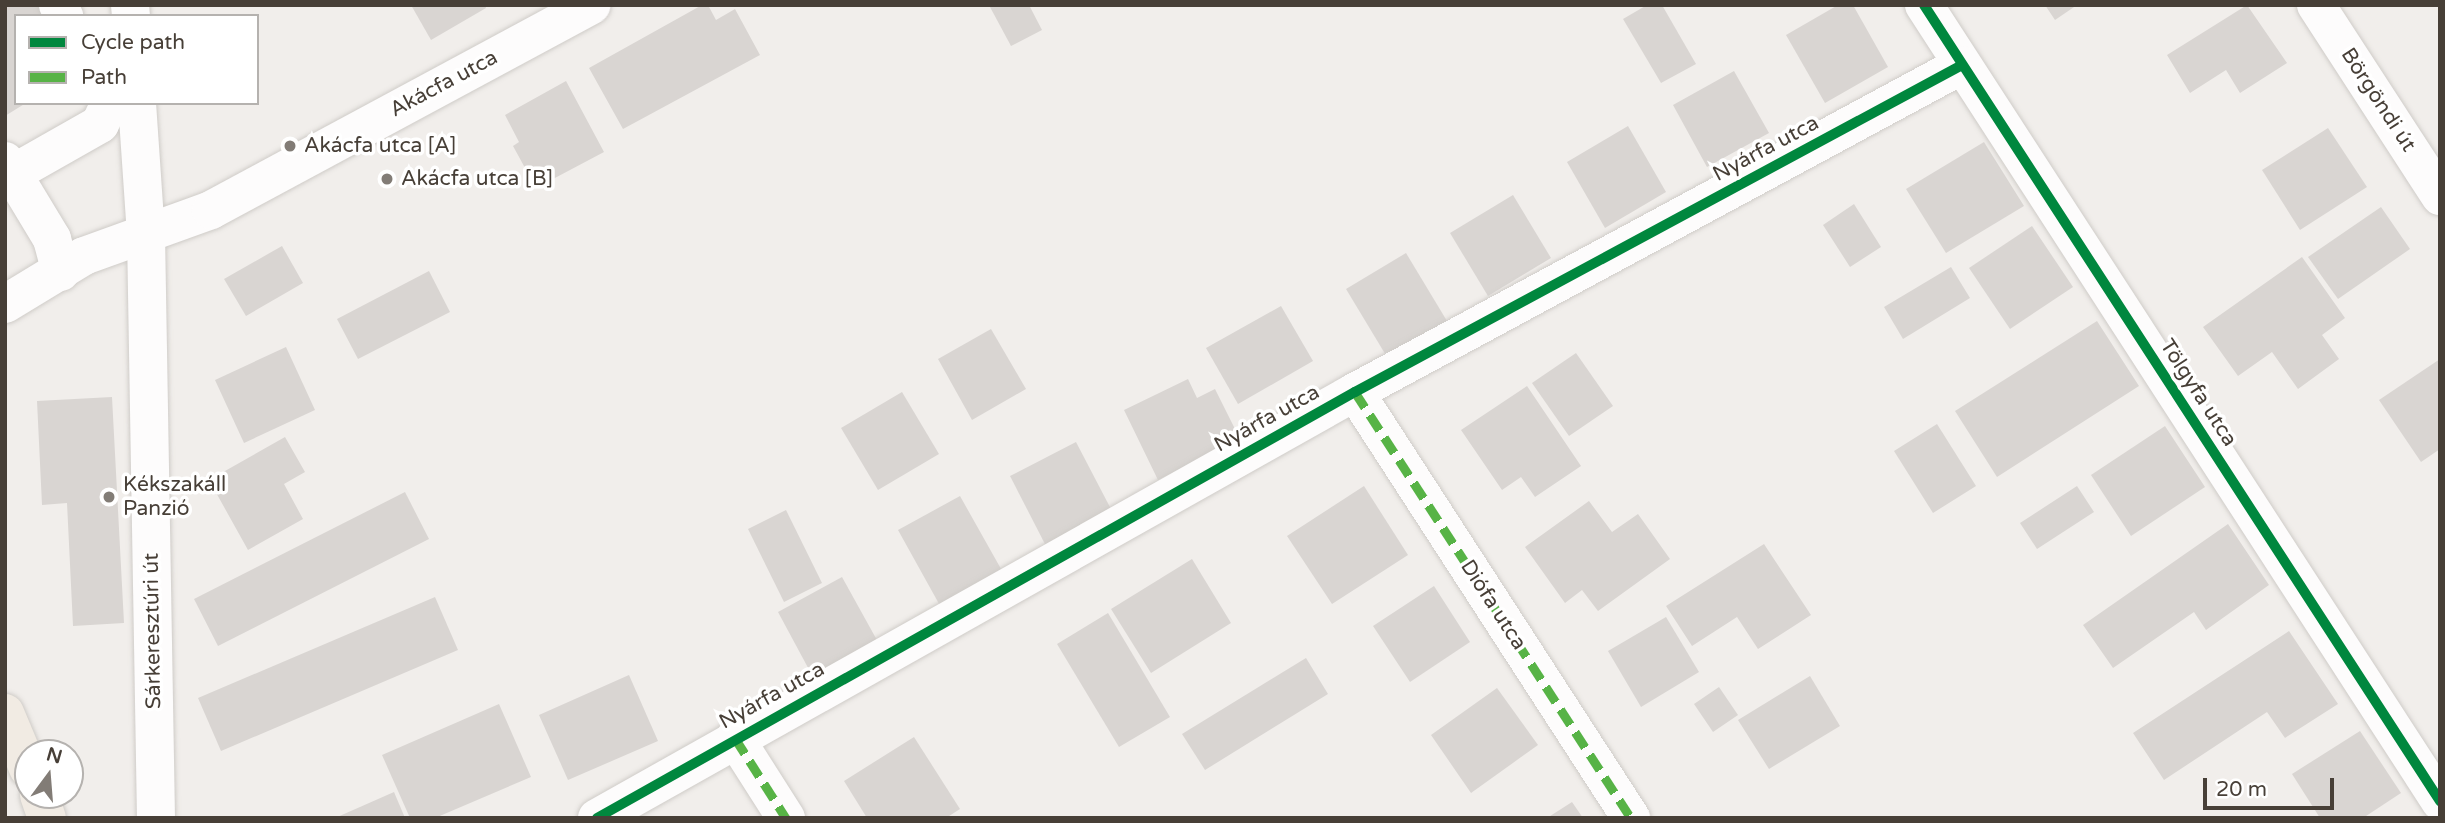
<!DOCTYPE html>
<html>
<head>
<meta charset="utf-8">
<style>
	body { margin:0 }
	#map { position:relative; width:2445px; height:823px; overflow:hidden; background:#f1eeeb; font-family:"Varela Round",sans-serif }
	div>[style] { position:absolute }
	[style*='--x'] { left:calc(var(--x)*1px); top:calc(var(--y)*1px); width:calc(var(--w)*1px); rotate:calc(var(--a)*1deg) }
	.building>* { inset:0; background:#d9d5d2 }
	.roads { filter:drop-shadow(0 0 2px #cfccc8) drop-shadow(0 0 2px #cfccc8) }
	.minor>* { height:38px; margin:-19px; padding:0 19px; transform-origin:19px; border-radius:19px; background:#fdfcfc }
	.major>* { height:38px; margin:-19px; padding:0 19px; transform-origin:19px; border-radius:19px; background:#f1ebe3 }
	.quiet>* { height:9px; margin-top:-4.5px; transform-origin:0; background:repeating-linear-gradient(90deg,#57b346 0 18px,transparent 0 27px) }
	.cycleway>* { height:10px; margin:-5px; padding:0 5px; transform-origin:5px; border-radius:5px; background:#00873e }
	.dots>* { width:19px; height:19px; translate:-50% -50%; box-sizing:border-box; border:4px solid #fff; border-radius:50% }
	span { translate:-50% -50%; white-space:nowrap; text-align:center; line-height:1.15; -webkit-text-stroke:7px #fff; paint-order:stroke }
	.street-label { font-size:21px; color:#473f37 }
	.poi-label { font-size:21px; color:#473f37 }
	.left { translate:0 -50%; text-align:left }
	.frame { position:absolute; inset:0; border:7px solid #473f37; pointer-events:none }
	.legend { position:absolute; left:14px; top:14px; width:245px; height:91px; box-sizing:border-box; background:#fff; border:2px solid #b5b2af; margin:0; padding:9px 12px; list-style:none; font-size:21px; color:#473f37 }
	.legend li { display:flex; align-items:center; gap:14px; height:35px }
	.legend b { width:35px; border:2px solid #b5b2af }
	.north { position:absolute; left:14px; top:739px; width:70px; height:70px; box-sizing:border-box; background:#fff; border:2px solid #b5b2af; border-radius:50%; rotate:16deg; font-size:19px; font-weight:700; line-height:28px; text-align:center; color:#473f37 }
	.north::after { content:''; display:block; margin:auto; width:24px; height:32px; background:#827c76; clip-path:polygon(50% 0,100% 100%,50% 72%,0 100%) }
	.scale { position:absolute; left:2203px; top:778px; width:131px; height:32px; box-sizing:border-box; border:4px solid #473f37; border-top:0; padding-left:9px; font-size:21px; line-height:24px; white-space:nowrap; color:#473f37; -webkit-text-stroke:5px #fff; paint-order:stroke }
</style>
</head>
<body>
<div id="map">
	<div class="building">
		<i style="clip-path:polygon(5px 5px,60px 5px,66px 16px,16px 16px,16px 103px,26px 103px,5px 116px)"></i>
		<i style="clip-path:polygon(411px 5px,485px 5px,486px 8px,431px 40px)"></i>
		<i style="clip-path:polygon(702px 5px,708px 5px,716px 20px,735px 9px,760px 55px,623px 129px,589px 68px)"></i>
		<i style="clip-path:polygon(1029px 5px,1042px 30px,1011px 46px,990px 7px)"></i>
		<i style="clip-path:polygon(1647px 5px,1662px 5px,1696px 64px,1661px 83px,1623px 19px)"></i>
		<i style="clip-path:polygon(1838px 5px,1853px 5px,1888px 67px,1825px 103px,1786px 35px)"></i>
		<i style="clip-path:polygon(2045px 5px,2077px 5px,2055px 20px)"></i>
		<i style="clip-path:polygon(2247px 5px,2287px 63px,2240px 93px,2226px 70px,2190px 93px,2167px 55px)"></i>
		<i style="clip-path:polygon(1734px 71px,1769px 133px,1707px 167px,1673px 105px)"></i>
		<i style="clip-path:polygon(566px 81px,604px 152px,536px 188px,513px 146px,519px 142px,505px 115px)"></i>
		<i style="clip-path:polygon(1628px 126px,1666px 192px,1605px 228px,1567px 162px)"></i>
		<i style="clip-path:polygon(2328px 128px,2367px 187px,2300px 230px,2262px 170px)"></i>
		<i style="clip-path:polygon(1984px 142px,2024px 206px,1946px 253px,1906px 189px)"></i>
		<i style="clip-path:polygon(1513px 195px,1551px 258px,1488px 296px,1450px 233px)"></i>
		<i style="clip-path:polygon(1854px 204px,1881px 247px,1850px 267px,1823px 225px)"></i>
		<i style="clip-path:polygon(2381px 207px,2410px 249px,2338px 299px,2308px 257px)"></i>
		<i style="clip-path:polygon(2032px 226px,2073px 287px,2010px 329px,1969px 268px)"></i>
		<i style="clip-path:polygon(282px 246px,303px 283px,246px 316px,224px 279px)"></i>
		<i style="clip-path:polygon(1406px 253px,1447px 321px,1387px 357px,1346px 289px)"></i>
		<i style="clip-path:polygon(2302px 257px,2345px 318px,2322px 335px,2339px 359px,2298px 389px,2272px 352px,2238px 376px,2203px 327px)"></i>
		<i style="clip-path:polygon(1951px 267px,1970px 298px,1903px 339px,1884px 307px)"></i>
		<i style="clip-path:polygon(429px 271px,450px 312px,358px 359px,337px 319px)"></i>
		<i style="clip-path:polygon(1281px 306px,1313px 361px,1238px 404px,1206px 348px)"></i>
		<i style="clip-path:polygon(2097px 321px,2139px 386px,1997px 477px,1955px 411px)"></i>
		<i style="clip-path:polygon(991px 329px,1026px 389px,972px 420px,938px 359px)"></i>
		<i style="clip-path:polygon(286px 347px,315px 410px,244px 443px,215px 380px)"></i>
		<i style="clip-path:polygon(1576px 353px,1613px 406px,1569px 436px,1532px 383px)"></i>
		<i style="clip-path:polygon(2440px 359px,2440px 449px,2421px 462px,2379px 400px)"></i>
		<i style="clip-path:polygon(1188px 379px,1197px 398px,1215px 389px,1240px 439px,1158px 480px,1124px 410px)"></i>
		<i style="clip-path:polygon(1527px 386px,1581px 466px,1535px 497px,1521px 477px,1502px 490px,1461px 430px)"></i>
		<i style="clip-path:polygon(902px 392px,939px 454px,878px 490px,841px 428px)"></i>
		<i style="clip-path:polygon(112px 397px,124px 623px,73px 626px,67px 503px,42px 505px,37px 401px)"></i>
		<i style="clip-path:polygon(1937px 424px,1976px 486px,1933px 513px,1894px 451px)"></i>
		<i style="clip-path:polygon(2165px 426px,2205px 487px,2131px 536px,2091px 475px)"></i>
		<i style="clip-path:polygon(285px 437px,305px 472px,284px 484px,303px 519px,248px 550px,209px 480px)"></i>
		<i style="clip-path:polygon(1076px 442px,1112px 511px,1046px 546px,1010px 476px)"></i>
		<i style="clip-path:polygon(1364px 486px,1408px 555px,1332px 604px,1287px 536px)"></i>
		<i style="clip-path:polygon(2077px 486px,2094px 512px,2037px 549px,2020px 523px)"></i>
		<i style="clip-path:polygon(405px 492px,429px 539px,218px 646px,194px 599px)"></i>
		<i style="clip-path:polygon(960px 496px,1005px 576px,943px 611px,898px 530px)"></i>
		<i style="clip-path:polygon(1589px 501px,1612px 532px,1638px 514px,1670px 559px,1598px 611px,1582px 590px,1565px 603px,1525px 547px)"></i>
		<i style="clip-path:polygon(786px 510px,822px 583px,784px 602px,748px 529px)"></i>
		<i style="clip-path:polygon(2228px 524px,2269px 585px,2206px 630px,2194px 612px,2113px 668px,2083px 625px)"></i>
		<i style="clip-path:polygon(1764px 544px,1811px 615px,1758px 649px,1737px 617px,1692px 646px,1666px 606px)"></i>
		<i style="clip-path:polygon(1192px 559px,1231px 623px,1151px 673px,1111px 609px)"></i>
		<i style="clip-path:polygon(842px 577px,878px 642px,813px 677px,778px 612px)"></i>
		<i style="clip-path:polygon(1434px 586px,1470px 642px,1410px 682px,1373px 626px)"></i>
		<i style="clip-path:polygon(435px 597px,458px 650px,221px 751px,198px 698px)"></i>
		<i style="clip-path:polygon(1108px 613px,1170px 717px,1119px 747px,1057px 644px)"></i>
		<i style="clip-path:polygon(1666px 617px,1699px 672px,1641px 707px,1608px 651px)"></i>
		<i style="clip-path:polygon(2289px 631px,2338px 704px,2285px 738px,2267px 712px,2164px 780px,2133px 733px)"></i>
		<i style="clip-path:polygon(1306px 658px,1328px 694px,1205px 770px,1182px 734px)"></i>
		<i style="clip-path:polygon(629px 675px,658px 741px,568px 780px,539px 715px)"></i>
		<i style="clip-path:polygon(1810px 676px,1840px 726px,1769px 769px,1738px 720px)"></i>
		<i style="clip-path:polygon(1719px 687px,1738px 715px,1713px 732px,1694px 704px)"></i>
		<i style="clip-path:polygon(1497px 688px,1538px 745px,1471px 793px,1431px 735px)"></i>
		<i style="clip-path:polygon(499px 704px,531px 777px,435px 818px,410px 818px,382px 755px)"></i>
		<i style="clip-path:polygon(2360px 731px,2401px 793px,2363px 818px,2320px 818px,2292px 774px)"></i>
		<i style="clip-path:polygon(914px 737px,960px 809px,946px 818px,867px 818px,844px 781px)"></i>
		<i style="clip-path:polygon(394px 792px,405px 818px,335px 818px)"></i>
		<i style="clip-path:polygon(1572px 802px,1583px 818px,1547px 818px)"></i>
	</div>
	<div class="roads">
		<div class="minor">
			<i style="--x:58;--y:5;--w:13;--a:61"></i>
			<i style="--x:130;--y:5;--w:11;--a:85"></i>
			<i style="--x:1924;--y:5;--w:949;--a:57.05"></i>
			<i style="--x:2316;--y:5;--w:228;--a:57"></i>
			<i style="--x:137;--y:103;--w:131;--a:86.1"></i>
			<i style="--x:146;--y:234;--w:584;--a:89.02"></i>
			<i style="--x:5;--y:161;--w:91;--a:58.9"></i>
			<i style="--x:52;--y:239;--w:34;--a:75"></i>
			<i style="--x:5;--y:178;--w:109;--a:-29.6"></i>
			<i style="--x:100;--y:124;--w:23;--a:-65"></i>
			<i style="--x:5;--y:304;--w:92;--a:-31.3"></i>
			<i style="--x:84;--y:256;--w:135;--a:-19.9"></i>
			<i style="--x:211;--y:210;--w:432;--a:-28.3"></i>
			<i style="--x:1355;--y:392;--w:508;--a:57.06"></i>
			<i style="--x:735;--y:738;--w:95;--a:57.5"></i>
			<i style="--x:597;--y:818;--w:870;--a:-29.34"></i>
			<i style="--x:1355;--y:392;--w:689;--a:-28.31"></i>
		</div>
		<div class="major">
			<i style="--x:5;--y:713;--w:60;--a:67.3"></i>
			<i style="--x:39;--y:795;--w:24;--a:71"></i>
		</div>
	</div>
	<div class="quiet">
		<i style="--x:1355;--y:392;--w:508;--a:57.06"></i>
		<i style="--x:735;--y:738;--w:95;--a:57.5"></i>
	</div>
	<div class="cycleway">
		<i style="--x:1924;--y:5;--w:949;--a:57.05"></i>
		<i style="--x:597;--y:818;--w:870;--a:-29.34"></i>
		<i style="--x:1355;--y:392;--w:689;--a:-28.31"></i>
	</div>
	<div class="dots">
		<i style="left:290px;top:146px;background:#827c76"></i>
		<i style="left:387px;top:179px;background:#827c76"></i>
		<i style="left:109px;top:497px;background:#827c76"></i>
	</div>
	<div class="street-label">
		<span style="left:444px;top:84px;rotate:-28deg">Akácfa utca</span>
		<span style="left:2378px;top:100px;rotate:57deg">Börgöndi út</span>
		<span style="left:1766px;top:149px;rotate:-28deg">Nyárfa utca</span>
		<span style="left:2198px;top:393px;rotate:57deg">Tölgyfa utca</span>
		<span style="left:1267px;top:419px;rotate:-29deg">Nyárfa utca</span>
		<span style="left:1493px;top:605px;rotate:57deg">Diófa utca</span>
		<span style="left:153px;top:631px;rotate:-91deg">Sárkeresztúri út</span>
		<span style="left:772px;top:696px;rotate:-29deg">Nyárfa utca</span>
	</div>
	<div class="poi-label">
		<span class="left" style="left:304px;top:146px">Akácfa utca [A]</span>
		<span class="left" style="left:401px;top:179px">Akácfa utca [B]</span>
		<span class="left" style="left:123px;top:497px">Kékszakáll<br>Panzió</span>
	</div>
	<div class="frame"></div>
	<ul class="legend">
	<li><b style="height:9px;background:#00873e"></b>Cycle path</li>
	<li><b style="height:9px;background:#57b346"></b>Path</li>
	</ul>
	<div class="north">N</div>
	<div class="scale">20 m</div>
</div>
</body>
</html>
